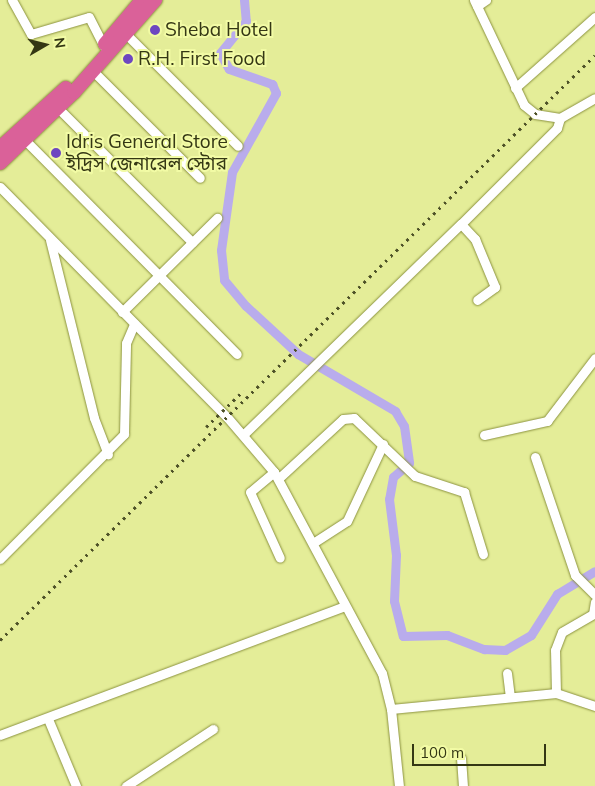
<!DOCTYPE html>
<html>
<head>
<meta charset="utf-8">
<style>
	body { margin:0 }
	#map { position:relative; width:595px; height:786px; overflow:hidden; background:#e4ed98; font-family:Mulish,"Noto Sans Bengali",sans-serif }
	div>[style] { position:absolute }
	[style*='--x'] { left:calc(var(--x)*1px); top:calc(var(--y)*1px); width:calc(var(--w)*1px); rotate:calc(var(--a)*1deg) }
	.canal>* { height:9px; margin:-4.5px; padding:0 4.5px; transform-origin:4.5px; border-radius:4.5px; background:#b9acec }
	.roads { filter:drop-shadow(0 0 1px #8c9340) drop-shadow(0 0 1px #8c9340) }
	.minor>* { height:9px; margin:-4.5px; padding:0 4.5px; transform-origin:4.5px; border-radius:4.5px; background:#fff }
	.highway>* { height:14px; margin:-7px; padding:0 7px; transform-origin:7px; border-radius:7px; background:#da6199 }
	.rail>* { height:2.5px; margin-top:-1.25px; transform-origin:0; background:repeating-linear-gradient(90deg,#4d5127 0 2.5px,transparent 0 7.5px) }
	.dots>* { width:14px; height:14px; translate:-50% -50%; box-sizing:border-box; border:2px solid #f2fba5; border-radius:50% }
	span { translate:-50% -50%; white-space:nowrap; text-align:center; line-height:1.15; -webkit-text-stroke:4px #f2fba5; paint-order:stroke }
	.poi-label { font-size:19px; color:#343714 }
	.left { translate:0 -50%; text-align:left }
	.north { position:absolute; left:20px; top:20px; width:50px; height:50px; -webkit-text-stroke:4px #f2fba5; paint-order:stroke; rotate:82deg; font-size:14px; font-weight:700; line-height:20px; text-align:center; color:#343714 }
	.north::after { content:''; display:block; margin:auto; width:18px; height:22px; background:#343714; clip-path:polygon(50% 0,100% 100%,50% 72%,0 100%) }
	.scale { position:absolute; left:412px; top:744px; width:134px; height:22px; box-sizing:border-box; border:2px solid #343714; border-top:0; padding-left:6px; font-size:15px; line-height:18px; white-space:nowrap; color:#343714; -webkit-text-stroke:4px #f2fba5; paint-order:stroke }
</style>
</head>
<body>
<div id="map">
	<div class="canal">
		<i style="--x:244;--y:0;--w:21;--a:85"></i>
		<i style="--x:246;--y:21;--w:41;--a:129.1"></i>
		<i style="--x:220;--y:53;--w:18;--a:61"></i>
		<i style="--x:229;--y:69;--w:46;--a:19.2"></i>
		<i style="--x:272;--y:84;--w:10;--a:66"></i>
		<i style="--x:276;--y:93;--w:90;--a:119.1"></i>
		<i style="--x:232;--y:172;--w:79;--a:98"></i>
		<i style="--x:221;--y:250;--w:30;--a:84"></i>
		<i style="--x:224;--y:280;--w:34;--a:50"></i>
		<i style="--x:246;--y:306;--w:71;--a:42.7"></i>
		<i style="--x:298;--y:354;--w:113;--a:30.4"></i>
		<i style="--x:395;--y:411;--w:17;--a:59"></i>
		<i style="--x:404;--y:426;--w:37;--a:82"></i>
		<i style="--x:409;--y:463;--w:21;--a:139"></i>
		<i style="--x:393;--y:477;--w:22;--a:100"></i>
		<i style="--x:389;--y:499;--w:56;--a:82.9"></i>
		<i style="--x:396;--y:555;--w:46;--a:92.5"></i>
		<i style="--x:394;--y:601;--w:36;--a:76"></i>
		<i style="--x:403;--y:636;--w:44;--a:-1.3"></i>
		<i style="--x:447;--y:635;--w:40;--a:21"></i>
		<i style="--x:484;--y:649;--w:21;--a:3"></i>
		<i style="--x:505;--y:650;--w:30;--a:-30"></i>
		<i style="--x:531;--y:635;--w:49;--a:-57.6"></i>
		<i style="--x:557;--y:594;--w:44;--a:-31.2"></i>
	</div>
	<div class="roads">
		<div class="minor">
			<i style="--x:12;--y:0;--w:39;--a:61"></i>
			<i style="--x:31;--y:34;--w:60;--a:-16.3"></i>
			<i style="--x:89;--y:17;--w:33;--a:63"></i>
			<i style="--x:474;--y:0;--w:116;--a:64.5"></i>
			<i style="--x:524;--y:105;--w:14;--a:39"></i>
			<i style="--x:535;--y:114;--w:25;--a:9"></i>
			<i style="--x:477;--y:6;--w:11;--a:-34"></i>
			<i style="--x:126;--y:34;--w:158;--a:45"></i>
			<i style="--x:93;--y:71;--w:151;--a:45"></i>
			<i style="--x:515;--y:88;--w:107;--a:-41.6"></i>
			<i style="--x:58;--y:108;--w:190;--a:45"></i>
			<i style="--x:25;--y:140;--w:301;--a:45.3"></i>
			<i style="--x:0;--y:187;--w:323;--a:45.4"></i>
			<i style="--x:227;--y:417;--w:72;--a:49.5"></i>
			<i style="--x:274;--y:472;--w:228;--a:61.8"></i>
			<i style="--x:382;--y:673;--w:37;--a:76"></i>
			<i style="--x:391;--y:709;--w:77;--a:84.1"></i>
			<i style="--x:461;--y:224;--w:21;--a:47"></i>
			<i style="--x:475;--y:239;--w:52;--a:67.4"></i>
			<i style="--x:495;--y:287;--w:22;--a:144"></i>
			<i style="--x:50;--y:240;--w:183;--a:76.1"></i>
			<i style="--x:94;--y:418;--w:39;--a:69"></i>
			<i style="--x:122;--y:312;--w:134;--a:-44.7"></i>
			<i style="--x:244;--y:434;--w:302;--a:-44.1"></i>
			<i style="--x:461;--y:224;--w:136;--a:-45"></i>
			<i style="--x:557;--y:128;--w:10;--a:-73"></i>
			<i style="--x:560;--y:118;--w:40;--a:-29.7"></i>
			<i style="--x:484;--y:435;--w:65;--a:-12.5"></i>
			<i style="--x:547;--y:421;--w:79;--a:-52.7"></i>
			<i style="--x:535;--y:457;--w:125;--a:71.3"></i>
			<i style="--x:575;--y:575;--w:28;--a:45"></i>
			<i style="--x:274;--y:472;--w:31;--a:140"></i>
			<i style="--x:250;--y:492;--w:72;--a:65.6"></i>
			<i style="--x:279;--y:478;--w:87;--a:-42.7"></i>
			<i style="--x:343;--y:419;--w:11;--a:-5"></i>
			<i style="--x:354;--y:418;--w:84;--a:43.6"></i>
			<i style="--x:415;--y:476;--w:52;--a:18.1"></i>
			<i style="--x:464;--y:492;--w:65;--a:73"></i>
			<i style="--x:313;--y:543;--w:40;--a:-32.9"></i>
			<i style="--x:347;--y:521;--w:85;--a:-64.9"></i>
			<i style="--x:0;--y:559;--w:176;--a:-45.2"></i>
			<i style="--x:124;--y:434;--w:91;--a:-88.7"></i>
			<i style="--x:126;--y:343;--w:21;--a:-67"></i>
			<i style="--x:507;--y:673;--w:24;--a:83"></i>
			<i style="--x:556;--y:693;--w:43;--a:-91.3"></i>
			<i style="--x:555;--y:650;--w:19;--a:-69"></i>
			<i style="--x:562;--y:632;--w:36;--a:-30"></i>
			<i style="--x:593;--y:614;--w:12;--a:-81"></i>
			<i style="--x:391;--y:709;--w:166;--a:-5.5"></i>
			<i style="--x:556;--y:693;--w:41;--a:18.4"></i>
			<i style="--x:48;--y:719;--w:73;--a:67.3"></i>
			<i style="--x:0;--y:735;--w:368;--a:-20.5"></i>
			<i style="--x:461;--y:758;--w:28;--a:86"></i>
			<i style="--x:126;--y:786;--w:104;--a:-33.2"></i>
		</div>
		<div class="highway">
			<i style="--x:105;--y:44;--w:57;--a:-49.9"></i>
			<i style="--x:0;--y:148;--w:89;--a:-42.3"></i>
			<i style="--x:0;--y:163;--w:103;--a:-43.8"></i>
			<i style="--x:74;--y:92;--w:123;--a:-48.6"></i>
		</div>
	</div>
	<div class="rail">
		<i style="--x:206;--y:427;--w:52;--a:-44.2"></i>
		<i style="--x:0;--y:640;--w:834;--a:-44.51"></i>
	</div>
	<div class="dots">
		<i style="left:155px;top:30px;background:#6d47c0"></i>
		<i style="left:128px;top:59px;background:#6d47c0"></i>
		<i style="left:56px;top:153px;background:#6d47c0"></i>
	</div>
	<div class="poi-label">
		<span class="left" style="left:165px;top:30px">Sheba Hotel</span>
		<span class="left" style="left:138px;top:59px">R.H. First Food</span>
		<span class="left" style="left:66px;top:153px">Idris General Store<br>ইদ্রিস জেনারেল স্টোর</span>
	</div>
	<div class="north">N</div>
	<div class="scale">100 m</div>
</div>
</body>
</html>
